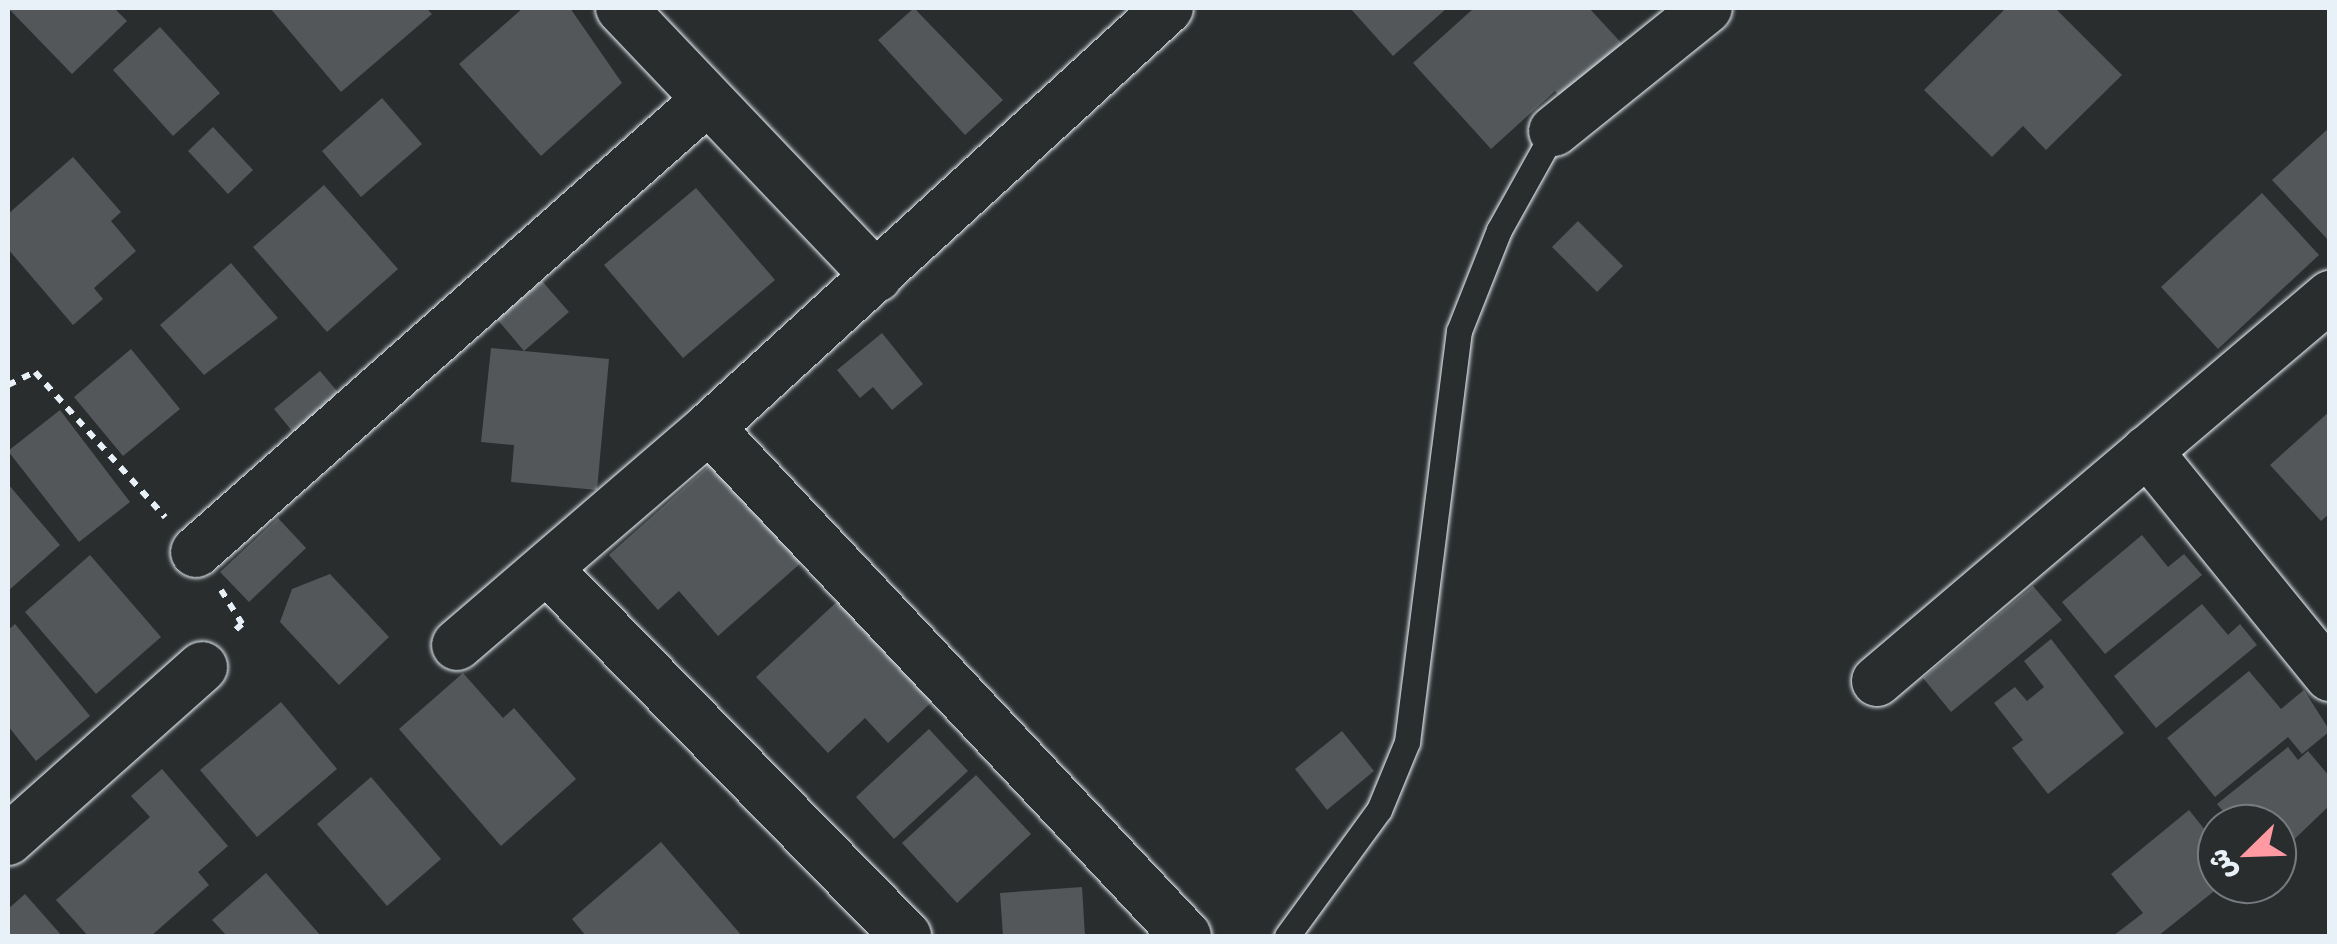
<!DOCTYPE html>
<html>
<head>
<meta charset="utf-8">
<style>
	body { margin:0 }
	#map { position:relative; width:2337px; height:944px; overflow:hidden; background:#2a2d2e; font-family:Delius,"Playpen Sans Arabic",sans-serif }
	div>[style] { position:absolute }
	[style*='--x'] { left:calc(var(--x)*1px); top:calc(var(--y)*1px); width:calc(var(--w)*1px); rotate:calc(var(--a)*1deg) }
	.building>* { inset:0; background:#535759 }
	.path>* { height:6px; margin-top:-3px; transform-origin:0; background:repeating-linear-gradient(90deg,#e8f1f8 0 8px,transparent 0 16px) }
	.roads { filter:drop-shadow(0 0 2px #e8f1f8) drop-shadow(0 0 2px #e8f1f8) }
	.lane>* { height:25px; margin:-12.5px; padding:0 12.5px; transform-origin:12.5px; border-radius:12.5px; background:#2a2d2e }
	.street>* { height:50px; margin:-25px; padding:0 25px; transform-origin:25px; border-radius:25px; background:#2a2d2e }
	span { translate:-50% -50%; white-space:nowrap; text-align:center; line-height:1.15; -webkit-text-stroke:8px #2a2d2e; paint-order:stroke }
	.frame { position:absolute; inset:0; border:10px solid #e8f1f8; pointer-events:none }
	.north { position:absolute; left:2197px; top:804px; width:100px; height:100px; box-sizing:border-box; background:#2a2d2e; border:2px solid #767b7f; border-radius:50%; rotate:247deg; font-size:28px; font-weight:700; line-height:40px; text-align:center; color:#e8f1f8 }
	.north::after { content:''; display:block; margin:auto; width:35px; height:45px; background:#ff9aa2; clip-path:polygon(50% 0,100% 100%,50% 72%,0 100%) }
</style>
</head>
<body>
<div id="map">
	<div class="building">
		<i style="clip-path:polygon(8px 8px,114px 8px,127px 21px,72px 74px)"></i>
		<i style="clip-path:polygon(270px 8px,426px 8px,432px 14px,341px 92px)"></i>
		<i style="clip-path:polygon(523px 8px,570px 8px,622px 83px,541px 156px,459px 64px)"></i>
		<i style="clip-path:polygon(914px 8px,1003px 100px,965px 135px,878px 40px)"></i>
		<i style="clip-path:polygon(1350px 8px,1447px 8px,1393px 56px)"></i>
		<i style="clip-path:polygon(1474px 8px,1589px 8px,1626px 48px,1566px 103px,1555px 91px,1491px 149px,1413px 63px)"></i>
		<i style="clip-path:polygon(2006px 8px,2055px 8px,2122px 75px,2046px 150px,2023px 126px,1992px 157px,1924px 90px)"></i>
		<i style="clip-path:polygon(160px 27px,220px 93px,173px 136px,113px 70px)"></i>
		<i style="clip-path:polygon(382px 98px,422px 144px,361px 197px,322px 151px)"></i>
		<i style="clip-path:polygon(213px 127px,253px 170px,228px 194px,188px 151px)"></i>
		<i style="clip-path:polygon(2330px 127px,2330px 242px,2272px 180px)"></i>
		<i style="clip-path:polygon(73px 157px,121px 212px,111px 221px,136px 251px,94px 288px,103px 299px,73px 325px,8px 249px,8px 214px)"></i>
		<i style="clip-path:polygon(324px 185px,398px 269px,327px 332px,253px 247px)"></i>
		<i style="clip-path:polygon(696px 188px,775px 280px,683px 358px,604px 265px)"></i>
		<i style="clip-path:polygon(2262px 193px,2319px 255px,2218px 349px,2161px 287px)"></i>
		<i style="clip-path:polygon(1578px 221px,1623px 266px,1597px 292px,1552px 247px)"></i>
		<i style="clip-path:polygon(231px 263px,278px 318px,204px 375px,160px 325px)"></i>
		<i style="clip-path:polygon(542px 281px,569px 312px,524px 351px,497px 319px)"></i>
		<i style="clip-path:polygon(882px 333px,923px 384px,892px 410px,873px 387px,860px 398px,837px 370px)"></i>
		<i style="clip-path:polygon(491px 348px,609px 359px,597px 490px,511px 482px,514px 445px,481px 442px)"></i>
		<i style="clip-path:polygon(131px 349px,180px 409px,123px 456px,74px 397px)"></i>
		<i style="clip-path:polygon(320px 371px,348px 404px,302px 443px,274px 409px)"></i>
		<i style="clip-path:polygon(60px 410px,130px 502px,79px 542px,8px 451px)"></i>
		<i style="clip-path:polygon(2330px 411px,2330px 513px,2321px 521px,2270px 465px)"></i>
		<i style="clip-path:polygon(713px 462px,802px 562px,718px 636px,679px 591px,658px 610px,609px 555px)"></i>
		<i style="clip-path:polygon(8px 484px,60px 545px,8px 591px)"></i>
		<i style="clip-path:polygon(278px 518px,306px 548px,249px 602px,220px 572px)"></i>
		<i style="clip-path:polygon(2142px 535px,2168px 567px,2184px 554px,2202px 575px,2105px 654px,2062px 602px)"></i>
		<i style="clip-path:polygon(90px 555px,161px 637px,96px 694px,25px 612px)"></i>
		<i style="clip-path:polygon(330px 574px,389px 637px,339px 685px,280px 622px,292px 589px)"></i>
		<i style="clip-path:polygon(2033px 586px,2062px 620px,1951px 712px,1923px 678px)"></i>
		<i style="clip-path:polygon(842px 597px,936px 698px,888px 743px,865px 718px,828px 753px,756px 677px)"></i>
		<i style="clip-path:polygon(2202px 604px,2228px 635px,2240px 624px,2257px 645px,2156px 728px,2114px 676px)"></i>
		<i style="clip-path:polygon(15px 624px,90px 716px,36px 761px,8px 726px,8px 630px)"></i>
		<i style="clip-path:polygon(2051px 639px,2124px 733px,2048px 794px,2012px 748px,2023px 740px,1994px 703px,2015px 687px,2027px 701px,2044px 687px,2024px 661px)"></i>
		<i style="clip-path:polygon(2249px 671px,2281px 709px,2304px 690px,2330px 731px,2302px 754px,2288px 737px,2215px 797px,2167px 738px)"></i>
		<i style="clip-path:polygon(463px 673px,503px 718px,514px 708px,576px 779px,501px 846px,399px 729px)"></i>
		<i style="clip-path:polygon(281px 702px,337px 769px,257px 837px,200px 770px)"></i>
		<i style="clip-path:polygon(929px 729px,968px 771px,894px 839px,856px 797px)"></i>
		<i style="clip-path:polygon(1342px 731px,1374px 771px,1327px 810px,1295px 769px)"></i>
		<i style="clip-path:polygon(2288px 747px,2298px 760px,2308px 751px,2330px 777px,2330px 805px,2277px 856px,2277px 824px,2234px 824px,2217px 804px)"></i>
		<i style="clip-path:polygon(162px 769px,228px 846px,198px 872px,209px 885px,151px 936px,88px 936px,56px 900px,150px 817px,131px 796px)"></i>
		<i style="clip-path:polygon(976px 775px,1031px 834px,957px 903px,902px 843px)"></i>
		<i style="clip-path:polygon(371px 777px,441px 859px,387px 906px,317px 824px)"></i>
		<i style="clip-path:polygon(2189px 810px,2217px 845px,2223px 884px,2158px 936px,2113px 936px,2143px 913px,2111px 874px)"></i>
		<i style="clip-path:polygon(661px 842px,742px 936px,586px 936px,572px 919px)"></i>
		<i style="clip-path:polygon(266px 873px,321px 936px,227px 936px,212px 920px)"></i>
		<i style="clip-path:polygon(1082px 887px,1085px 936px,1003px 936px,1000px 893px)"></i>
		<i style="clip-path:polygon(25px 894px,62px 936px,8px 936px,8px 909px)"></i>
	</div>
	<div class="path">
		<i style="--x:8;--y:385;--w:30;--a:-26"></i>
		<i style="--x:35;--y:372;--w:195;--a:48.1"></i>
		<i style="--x:221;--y:590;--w:40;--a:58"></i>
		<i style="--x:242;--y:624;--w:12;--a:138"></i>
	</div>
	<div class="roads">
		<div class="lane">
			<i style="--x:1287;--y:936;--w:156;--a:-53.9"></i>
			<i style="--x:1379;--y:810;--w:74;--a:-67.6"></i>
			<i style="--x:1407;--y:742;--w:414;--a:-82.8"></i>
			<i style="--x:1459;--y:331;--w:109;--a:-68.4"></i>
			<i style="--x:1499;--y:230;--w:113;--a:-60.9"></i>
		</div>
		<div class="street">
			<i style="--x:621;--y:8;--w:371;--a:46.4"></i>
			<i style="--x:1554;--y:131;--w:196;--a:-38.8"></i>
			<i style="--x:709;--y:428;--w:697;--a:46.8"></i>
			<i style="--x:2147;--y:451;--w:290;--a:50.9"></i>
			<i style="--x:196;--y:552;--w:681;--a:-41.49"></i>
			<i style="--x:549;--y:571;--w:511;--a:45.63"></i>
			<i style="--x:457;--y:645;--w:333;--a:-40.7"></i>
			<i style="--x:709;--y:428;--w:622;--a:-42.46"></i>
			<i style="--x:1877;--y:681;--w:595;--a:-40.36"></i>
			<i style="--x:8;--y:840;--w:260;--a:-41.7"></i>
		</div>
	</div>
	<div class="frame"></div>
	<div class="north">ش</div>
</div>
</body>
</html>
